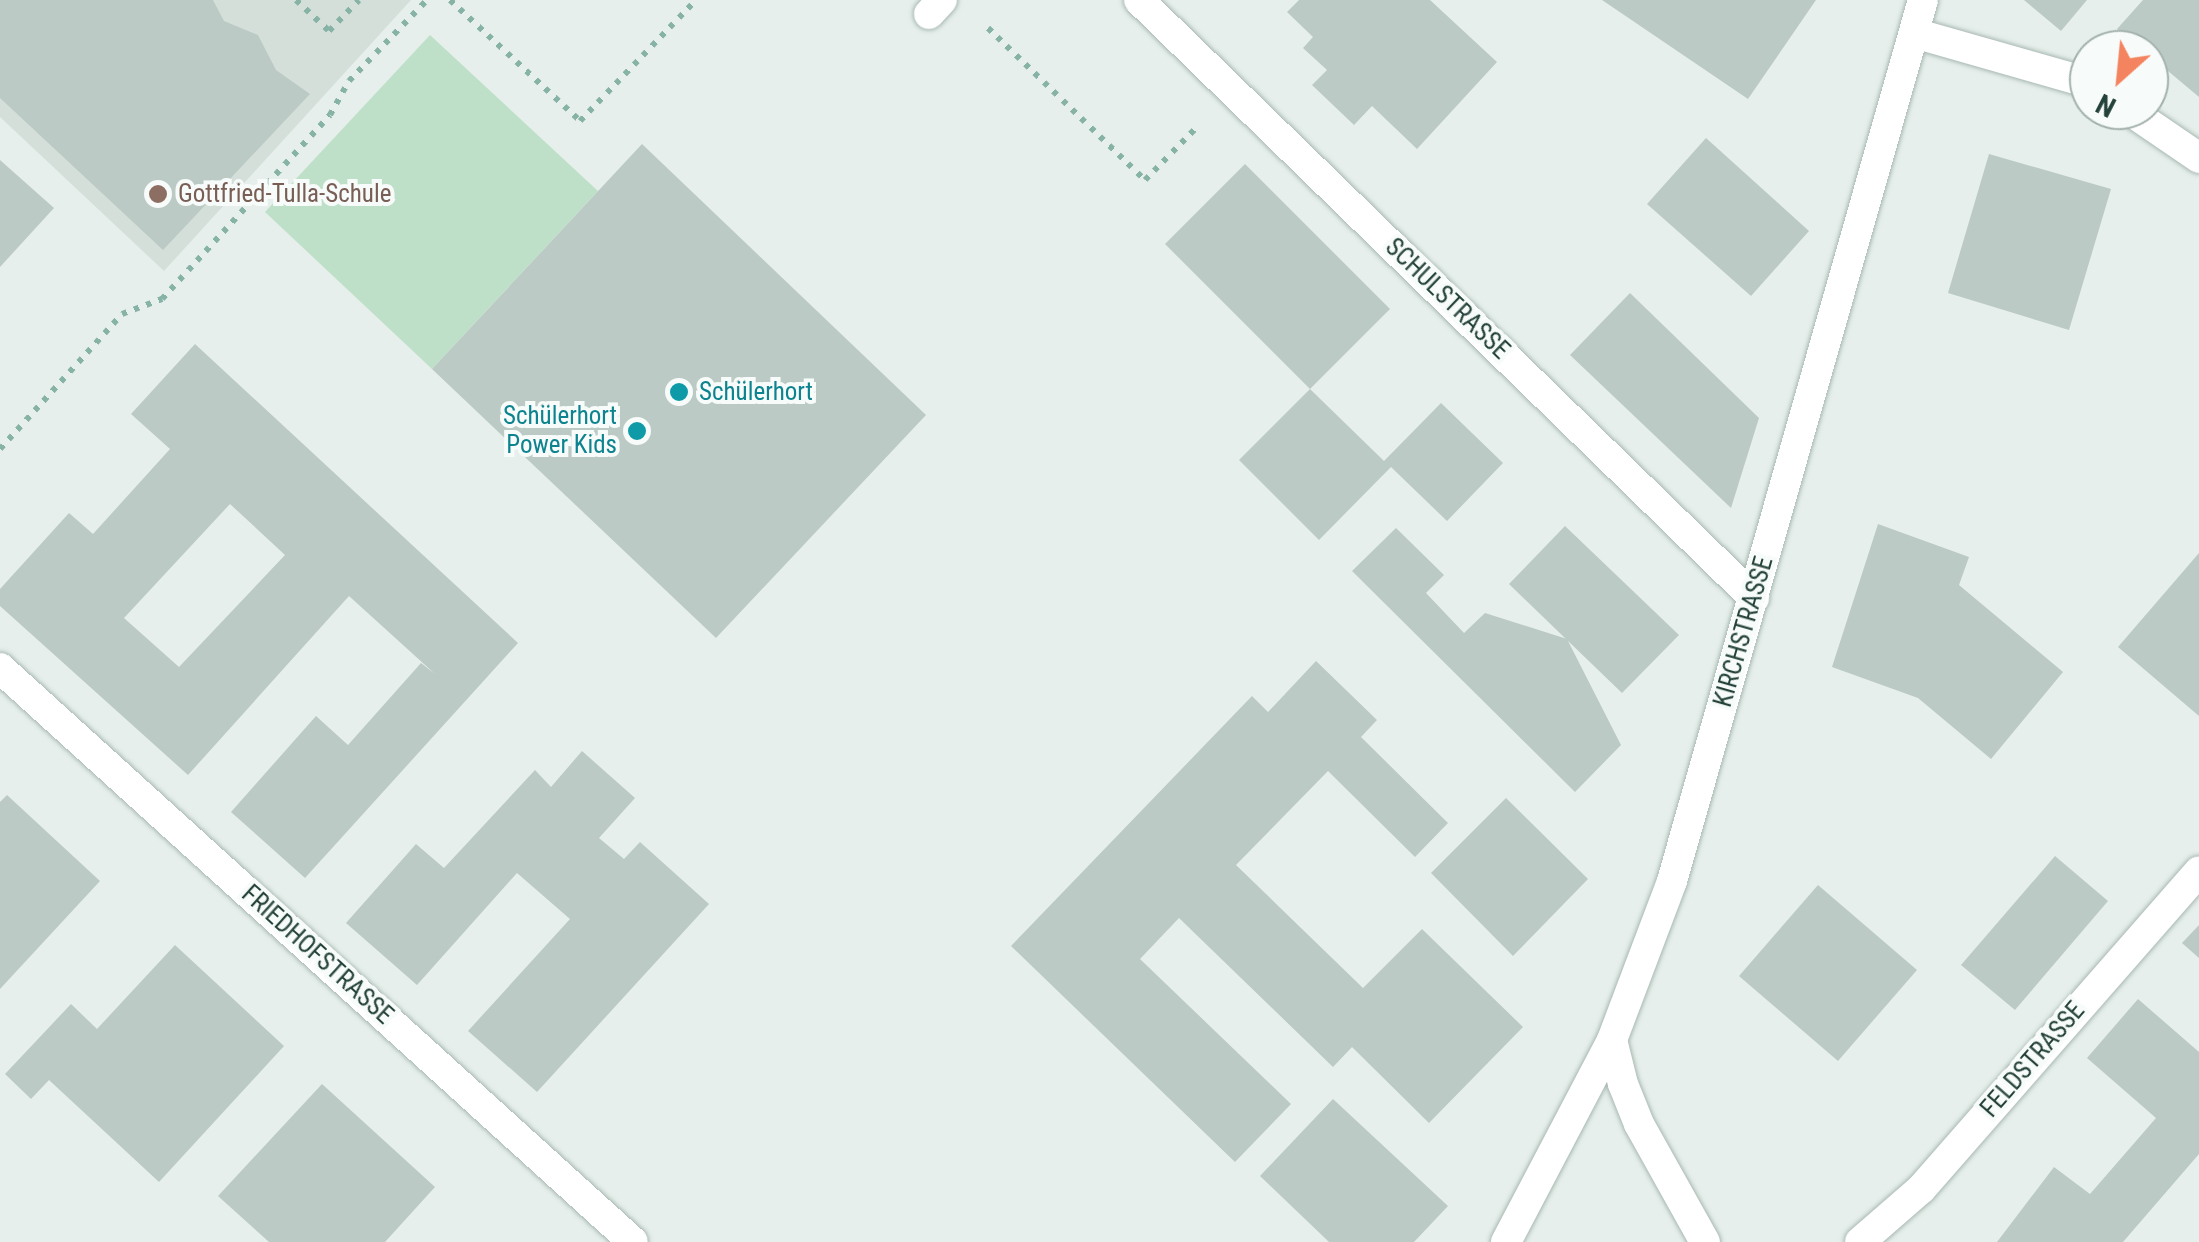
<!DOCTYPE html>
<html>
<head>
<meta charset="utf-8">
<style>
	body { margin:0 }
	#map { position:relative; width:2199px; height:1242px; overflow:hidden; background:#e6efeb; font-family:"Roboto Condensed",sans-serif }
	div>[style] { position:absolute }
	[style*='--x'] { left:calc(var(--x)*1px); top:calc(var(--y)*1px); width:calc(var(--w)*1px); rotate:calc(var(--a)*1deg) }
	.built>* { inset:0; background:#d4dfda }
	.green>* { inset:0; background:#bfe0c8 }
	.building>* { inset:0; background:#bbcac4 }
	.path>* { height:6px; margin-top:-3px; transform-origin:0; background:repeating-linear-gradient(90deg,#86b3a5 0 5px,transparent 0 13px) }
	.roads { filter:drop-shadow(0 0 2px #a8b8b2) drop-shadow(0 0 2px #a8b8b2) }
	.minor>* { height:30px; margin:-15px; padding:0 15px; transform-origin:15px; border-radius:15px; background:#fff }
	.dots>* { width:28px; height:28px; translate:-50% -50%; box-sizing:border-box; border:5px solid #f7fbf9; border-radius:50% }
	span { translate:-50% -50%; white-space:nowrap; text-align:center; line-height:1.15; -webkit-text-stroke:8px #f7fbf9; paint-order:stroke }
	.education-label { font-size:25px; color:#785e54 }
	.left { translate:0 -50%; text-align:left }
	.street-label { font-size:25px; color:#24423a }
	.culture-label { font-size:25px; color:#0d838f }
	.right { translate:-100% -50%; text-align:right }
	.north { position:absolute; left:2069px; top:30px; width:100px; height:100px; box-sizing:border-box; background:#f7fbf9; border:2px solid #a3b1ad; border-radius:50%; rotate:207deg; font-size:28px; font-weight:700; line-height:40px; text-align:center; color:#24423a }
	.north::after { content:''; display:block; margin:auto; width:35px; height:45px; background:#f4845f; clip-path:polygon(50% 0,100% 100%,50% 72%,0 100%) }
</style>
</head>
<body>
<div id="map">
	<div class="built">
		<i style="clip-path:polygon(0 0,411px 0,164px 271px,0 117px)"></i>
	</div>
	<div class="green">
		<i style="clip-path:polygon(430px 35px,598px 191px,432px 369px,265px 212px)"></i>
	</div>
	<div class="building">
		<i style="clip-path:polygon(0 0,213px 0,224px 21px,258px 35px,276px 70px,310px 94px,163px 250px,0 98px)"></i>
		<i style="clip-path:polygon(1299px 0,1430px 0,1497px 62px,1417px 149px,1372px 106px,1354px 125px,1312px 85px,1327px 70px,1303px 48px,1313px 37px,1287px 12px)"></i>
		<i style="clip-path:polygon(1602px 0,1816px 0,1748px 99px)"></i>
		<i style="clip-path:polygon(2024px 0,2087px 0,2061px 31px)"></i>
		<i style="clip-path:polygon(2143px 0,2199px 0,2199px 97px,2149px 55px,2149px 50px,2143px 50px,2117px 29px)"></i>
		<i style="clip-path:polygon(1706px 138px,1809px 231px,1751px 296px,1647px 204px)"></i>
		<i style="clip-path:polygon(642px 144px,926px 415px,716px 638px,432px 369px)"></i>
		<i style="clip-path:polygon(1989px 154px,2111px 189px,2069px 330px,1948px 293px)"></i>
		<i style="clip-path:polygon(0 160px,54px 208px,0 267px)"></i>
		<i style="clip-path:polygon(1245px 164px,1390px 309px,1310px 389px,1165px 244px)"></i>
		<i style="clip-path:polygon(1630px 293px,1759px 418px,1731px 508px,1570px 355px)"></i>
		<i style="clip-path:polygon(evenodd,195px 344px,518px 643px,305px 878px,231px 812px,316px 716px,348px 745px,421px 663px,435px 674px,349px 596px,188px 775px,0 606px,0 589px,69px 513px,93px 534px,170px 449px,131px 414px,195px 344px,230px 504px,285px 555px,179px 667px,124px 618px,230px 504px)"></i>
		<i style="clip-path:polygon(1310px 389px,1384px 461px,1441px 403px,1503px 463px,1447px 521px,1391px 467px,1319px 540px,1239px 460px)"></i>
		<i style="clip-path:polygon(1878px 524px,1969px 557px,1959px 585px,2063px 672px,1991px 759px,1918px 698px,1832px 667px)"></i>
		<i style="clip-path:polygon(1565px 526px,1679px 635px,1622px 693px,1509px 584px)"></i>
		<i style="clip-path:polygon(1396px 528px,1444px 575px,1426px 593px,1464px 633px,1485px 613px,1567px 639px,1621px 745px,1575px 792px,1352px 571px)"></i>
		<i style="clip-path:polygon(2199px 553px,2199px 716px,2118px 647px)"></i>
		<i style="clip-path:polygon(1316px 661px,1377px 720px,1361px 737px,1448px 823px,1415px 857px,1328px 771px,1236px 865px,1363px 988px,1422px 929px,1523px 1027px,1429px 1123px,1352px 1047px,1333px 1067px,1179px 918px,1140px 959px,1291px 1104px,1235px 1162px,1011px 946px,1252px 696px,1268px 712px)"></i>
		<i style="clip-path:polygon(582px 751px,635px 798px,599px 838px,624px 859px,640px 842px,709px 904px,537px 1092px,468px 1031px,570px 919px,517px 873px,417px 985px,346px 923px,416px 844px,444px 868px,535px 770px,551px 787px)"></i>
		<i style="clip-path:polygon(7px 795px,100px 881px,0 989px,0 802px)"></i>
		<i style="clip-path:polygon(1506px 798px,1588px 879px,1513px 956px,1431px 873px)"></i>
		<i style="clip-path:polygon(2055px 856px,2108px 901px,2015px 1010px,1961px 965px)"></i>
		<i style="clip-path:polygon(1818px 885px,1917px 970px,1838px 1061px,1739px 976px)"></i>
		<i style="clip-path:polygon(2199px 925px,2199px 958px,2182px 943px)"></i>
		<i style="clip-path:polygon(175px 945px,284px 1046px,159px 1182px,49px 1080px,31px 1099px,5px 1074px,71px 1004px,97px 1029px)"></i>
		<i style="clip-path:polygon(2138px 999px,2199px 1052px,2199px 1154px,2123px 1242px,1997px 1242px,2054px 1167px,2090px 1194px,2156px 1118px,2087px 1058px)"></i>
		<i style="clip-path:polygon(322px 1084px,435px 1187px,385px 1242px,269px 1242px,218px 1196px)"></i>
		<i style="clip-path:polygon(1333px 1099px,1448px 1206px,1414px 1242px,1329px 1242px,1260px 1176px)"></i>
	</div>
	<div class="path">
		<i style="--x:296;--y:0;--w:45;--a:43.2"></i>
		<i style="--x:329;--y:31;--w:43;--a:-45.9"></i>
		<i style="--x:450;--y:0;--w:178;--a:42.9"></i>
		<i style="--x:580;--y:121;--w:168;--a:-46.2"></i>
		<i style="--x:988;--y:28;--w:219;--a:44.1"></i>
		<i style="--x:1145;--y:180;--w:74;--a:-45.5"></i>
		<i style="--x:0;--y:449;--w:182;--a:-47.9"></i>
		<i style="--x:122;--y:314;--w:43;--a:-20.6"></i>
		<i style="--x:162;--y:299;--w:249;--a:-47.6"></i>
		<i style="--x:330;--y:115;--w:39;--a:-61"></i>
		<i style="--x:349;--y:81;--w:112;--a:-46.1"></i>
	</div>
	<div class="roads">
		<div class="minor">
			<i style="--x:1139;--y:0;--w:858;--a:44.2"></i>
			<i style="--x:929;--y:14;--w:19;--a:-47"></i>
			<i style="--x:1914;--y:33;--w:182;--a:15.9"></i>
			<i style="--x:2129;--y:110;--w:85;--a:34.4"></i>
			<i style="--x:0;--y:668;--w:854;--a:42.2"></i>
			<i style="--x:1612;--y:1040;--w:45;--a:76"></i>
			<i style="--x:1623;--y:1084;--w:43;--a:68.2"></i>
			<i style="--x:1639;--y:1124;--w:135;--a:60.8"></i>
			<i style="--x:1506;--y:1242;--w:228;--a:-62.3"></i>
			<i style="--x:1612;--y:1040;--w:170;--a:-69.3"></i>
			<i style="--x:1672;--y:881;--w:916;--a:-74.1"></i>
			<i style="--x:1860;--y:1242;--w:81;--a:-41"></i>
			<i style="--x:1921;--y:1189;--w:422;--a:-48.8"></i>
		</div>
	</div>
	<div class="dots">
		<i style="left:158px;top:194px;background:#8d6e63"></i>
		<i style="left:679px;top:392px;background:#0f9aa8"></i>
		<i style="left:637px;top:431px;background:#0f9aa8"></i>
	</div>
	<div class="education-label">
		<span class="left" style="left:178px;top:194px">Gottfried-Tulla-Schule</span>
	</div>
	<div class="street-label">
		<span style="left:1447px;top:299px;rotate:44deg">SCHULSTRASSE</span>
		<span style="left:1744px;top:632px;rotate:-74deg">KIRCHSTRASSE</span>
		<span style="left:317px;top:955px;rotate:42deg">FRIEDHOFSTRASSE</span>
		<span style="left:2033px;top:1060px;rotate:-49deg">FELDSTRASSE</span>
	</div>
	<div class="culture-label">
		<span class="left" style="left:699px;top:392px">Schülerhort</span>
		<span class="right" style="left:617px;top:431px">Schülerhort<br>Power Kids</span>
	</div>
	<div class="north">N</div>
</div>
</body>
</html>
